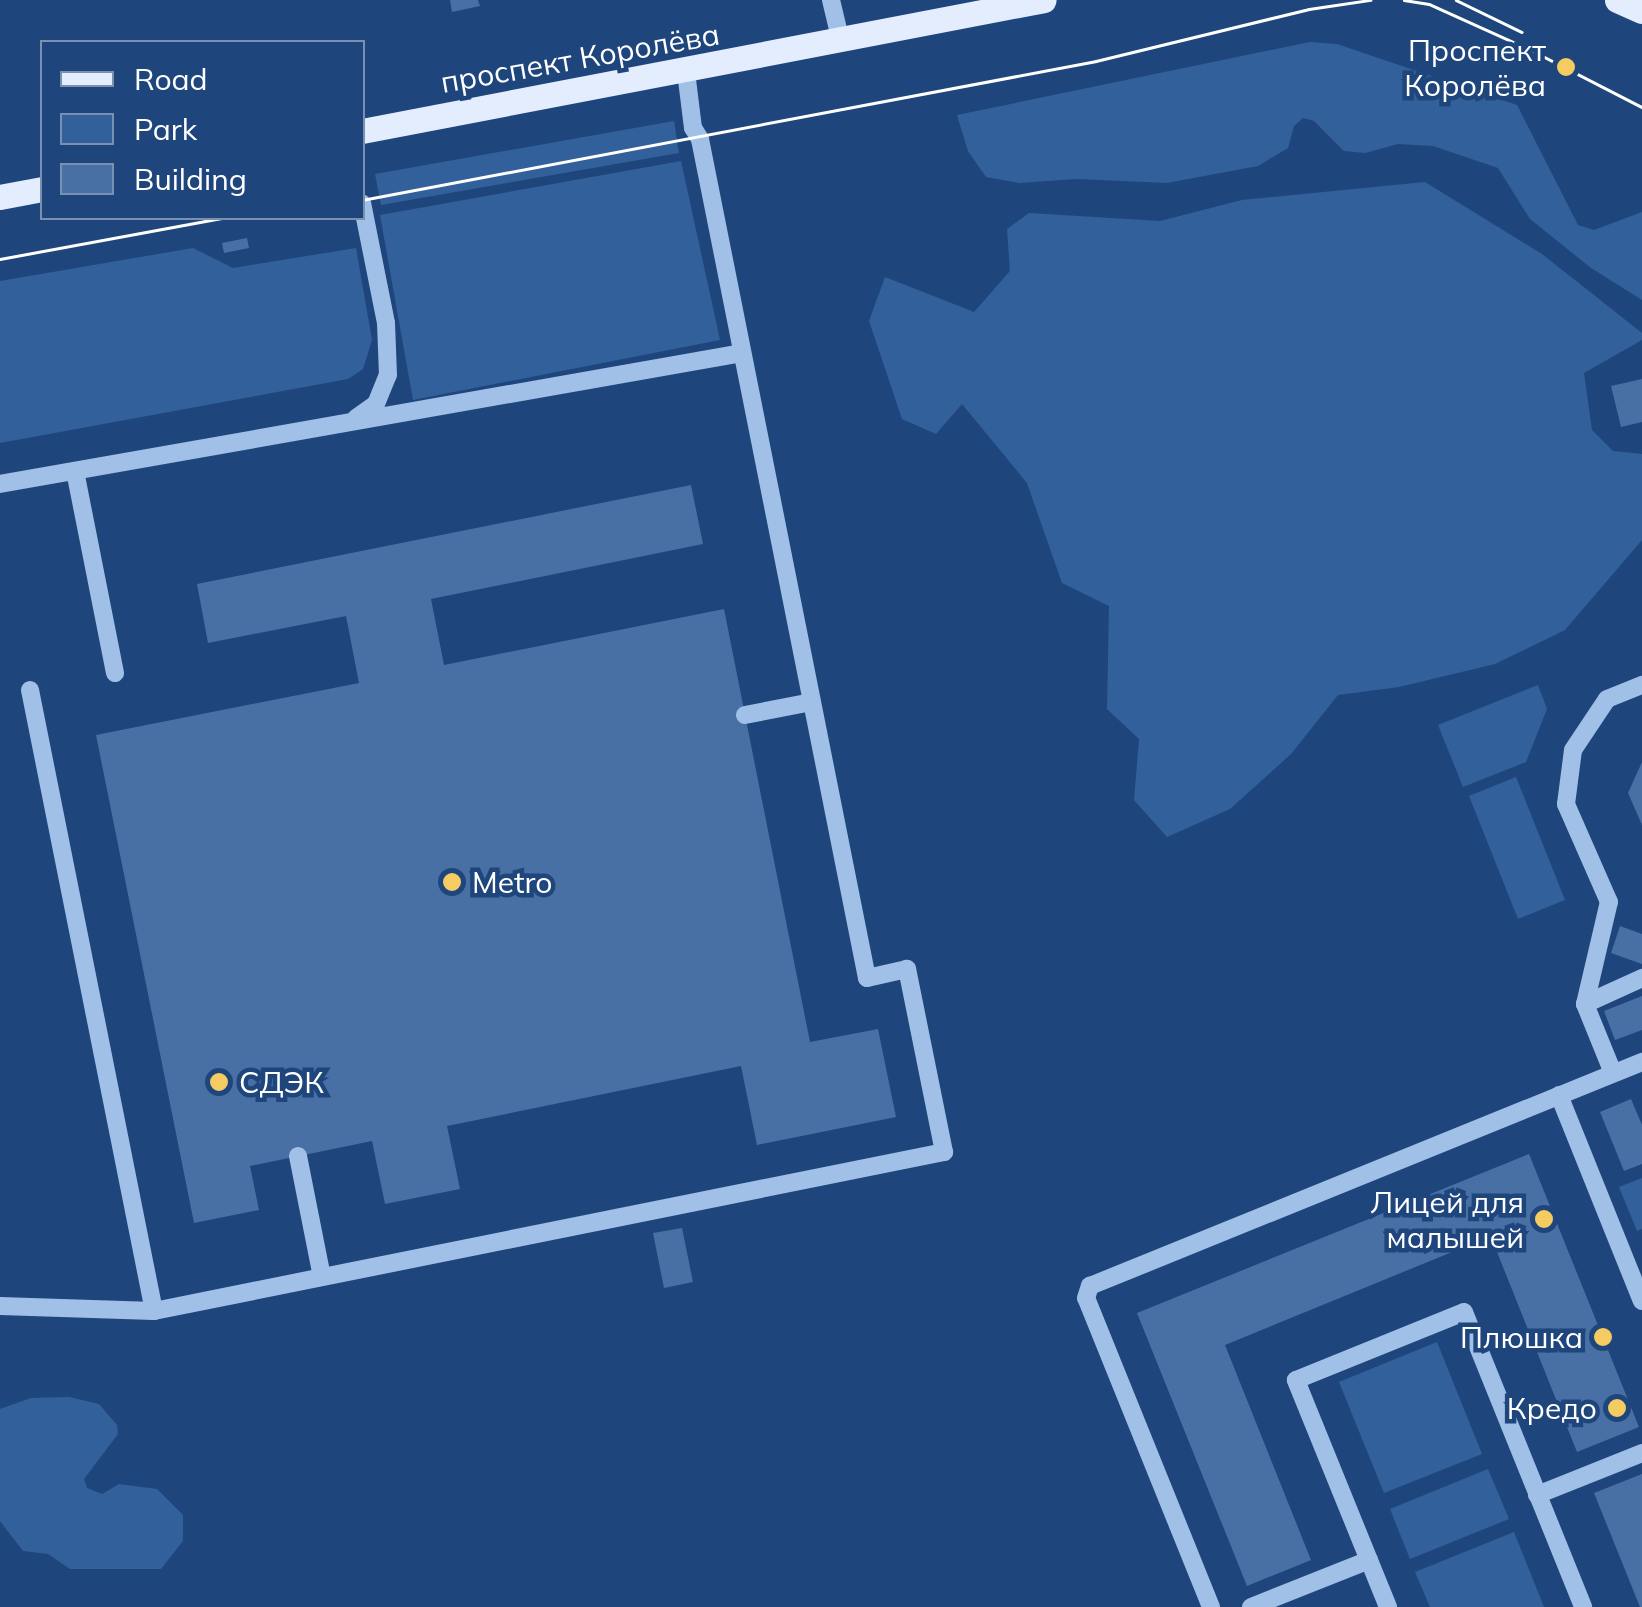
<!DOCTYPE html>
<html>
<head>
<meta charset="utf-8">
<style>
	body { margin:0 }
	#map { position:relative; width:1642px; height:1607px; overflow:hidden; background:#1f467c; font-family:Mulish,sans-serif }
	div>[style] { position:absolute }
	[style*='--x'] { left:calc(var(--x)*1px); top:calc(var(--y)*1px); width:calc(var(--w)*1px); rotate:calc(var(--a)*1deg) }
	.green>* { inset:0; background:#32609a }
	.building>* { inset:0; background:#4870a5 }
	.minor>* { height:18px; margin:-9px; padding:0 9px; transform-origin:9px; border-radius:9px; background:#a1c0e7 }
	.major>* { height:25px; margin:-12.5px; padding:0 12.5px; transform-origin:12.5px; border-radius:12.5px; background:#e3edfd }
	.tram>* { height:2.5px; margin:-1.25px; padding:0 1.25px; transform-origin:1.25px; border-radius:1.25px; background:#fff }
	.dots>* { width:28px; height:28px; translate:-50% -50%; box-sizing:border-box; border:5px solid #1f467c; border-radius:50% }
	span { translate:-50% -50%; white-space:nowrap; text-align:center; line-height:1.15; -webkit-text-stroke:9px #1f467c; paint-order:stroke }
	.poi-label { font-size:30px; color:#fff }
	.right { translate:-100% -50%; text-align:right }
	.left { translate:0 -50%; text-align:left }
	.street-label { font-size:30px; color:#fff }
	.legend { position:absolute; left:40px; top:40px; width:325px; height:180px; box-sizing:border-box; background:#1f467c; border:2px solid #7990b0; margin:0; padding:12px 18px; list-style:none; font-size:30px; color:#fff }
	.legend li { display:flex; align-items:center; gap:20px; height:50px }
	.legend b { width:50px; border:2px solid #7990b0 }
</style>
</head>
<body>
<div id="map">
	<div class="green">
		<i style="clip-path:polygon(1310px 42px,1337px 44px,1517px 105px,1578px 225px,1594px 230px,1642px 212px,1642px 300px,1591px 268px,1530px 219px,1498px 168px,1433px 146px,1398px 144px,1365px 153px,1344px 151px,1314px 121px,1303px 118px,1294px 126px,1288px 148px,1258px 166px,1167px 183px,1076px 179px,1019px 183px,986px 177px,968px 151px,957px 115px)"></i>
		<i style="clip-path:polygon(674px 121px,679px 153px,381px 205px,375px 174px)"></i>
		<i style="clip-path:polygon(681px 161px,720px 340px,413px 400px,380px 215px)"></i>
		<i style="clip-path:polygon(1425px 182px,1542px 254px,1642px 333px,1642px 340px,1584px 373px,1592px 430px,1613px 451px,1642px 454px,1642px 540px,1565px 630px,1495px 664px,1399px 687px,1338px 695px,1291px 754px,1230px 809px,1167px 837px,1134px 800px,1139px 739px,1107px 709px,1109px 606px,1062px 583px,1027px 483px,962px 404px,936px 434px,902px 419px,869px 321px,885px 277px,974px 312px,1010px 271px,1007px 229px,1029px 213px,1160px 221px,1242px 200px)"></i>
		<i style="clip-path:polygon(193px 248px,233px 268px,356px 248px,372px 340px,363px 369px,348px 379px,0 443px,0 281px)"></i>
		<i style="clip-path:polygon(1538px 685px,1547px 709px,1526px 762px,1463px 787px,1438px 725px)"></i>
		<i style="clip-path:polygon(1516px 777px,1565px 900px,1518px 919px,1469px 796px)"></i>
		<i style="clip-path:polygon(1642px 1178px,1642px 1229px,1637px 1231px,1619px 1187px)"></i>
		<i style="clip-path:polygon(1437px 1342px,1482px 1454px,1384px 1493px,1339px 1382px)"></i>
		<i style="clip-path:polygon(69px 1397px,99px 1404px,117px 1425px,118px 1434px,84px 1479px,87px 1488px,102px 1494px,119px 1484px,157px 1489px,183px 1515px,183px 1541px,161px 1569px,70px 1569px,48px 1554px,23px 1551px,0 1521px,0 1409px,31px 1398px)"></i>
		<i style="clip-path:polygon(1488px 1469px,1509px 1519px,1410px 1559px,1390px 1509px)"></i>
		<i style="clip-path:polygon(1514px 1532px,1544px 1607px,1430px 1607px,1415px 1572px)"></i>
	</div>
	<div class="building">
		<i style="clip-path:polygon(450px 0,478px 0,480px 6px,452px 12px)"></i>
		<i style="clip-path:polygon(247px 238px,249px 248px,224px 253px,222px 243px)"></i>
		<i style="clip-path:polygon(1642px 379px,1642px 422px,1621px 427px,1611px 386px)"></i>
		<i style="clip-path:polygon(691px 485px,703px 544px,431px 599px,444px 665px,724px 609px,810px 1042px,878px 1029px,896px 1117px,757px 1145px,741px 1066px,447px 1126px,460px 1189px,385px 1204px,372px 1141px,250px 1166px,259px 1210px,194px 1223px,96px 735px,359px 683px,346px 616px,208px 643px,197px 584px)"></i>
		<i style="clip-path:polygon(1642px 762px,1642px 825px,1628px 793px)"></i>
		<i style="clip-path:polygon(1620px 926px,1642px 934px,1642px 964px,1611px 953px)"></i>
		<i style="clip-path:polygon(1642px 996px,1642px 1030px,1615px 1040px,1604px 1011px)"></i>
		<i style="clip-path:polygon(1631px 1099px,1642px 1125px,1642px 1164px,1624px 1171px,1600px 1112px)"></i>
		<i style="clip-path:polygon(1529px 1154px,1639px 1427px,1577px 1452px,1491px 1237px,1474px 1243px,1225px 1345px,1311px 1560px,1247px 1586px,1137px 1313px)"></i>
		<i style="clip-path:polygon(682px 1228px,693px 1282px,664px 1288px,653px 1233px)"></i>
		<i style="clip-path:polygon(1642px 1474px,1642px 1607px,1640px 1607px,1594px 1493px)"></i>
	</div>
	<div class="minor">
		<i style="--x:831;--y:0;--w:43;--a:76.6"></i>
		<i style="--x:356;--y:418;--w:24;--a:-35"></i>
		<i style="--x:376;--y:404;--w:31;--a:-68"></i>
		<i style="--x:388;--y:375;--w:52;--a:-92.2"></i>
		<i style="--x:386;--y:323;--w:122;--a:-101.3"></i>
		<i style="--x:75;--y:471;--w:206;--a:78.8"></i>
		<i style="--x:0;--y:484;--w:753;--a:-10.01"></i>
		<i style="--x:30;--y:690;--w:633;--a:78.71"></i>
		<i style="--x:745;--y:715;--w:68;--a:-11"></i>
		<i style="--x:1585;--y:1004;--w:63;--a:-24.5"></i>
		<i style="--x:1613;--y:1073;--w:74;--a:-112.1"></i>
		<i style="--x:1585;--y:1004;--w:105;--a:-76.8"></i>
		<i style="--x:1609;--y:902;--w:107;--a:-113.7"></i>
		<i style="--x:1566;--y:804;--w:54;--a:-82.6"></i>
		<i style="--x:1573;--y:750;--w:61;--a:-56.3"></i>
		<i style="--x:1607;--y:699;--w:38;--a:-22"></i>
		<i style="--x:1559;--y:1095;--w:222;--a:68.1"></i>
		<i style="--x:298;--y:1156;--w:123;--a:78.8"></i>
		<i style="--x:0;--y:1306;--w:154;--a:1.9"></i>
		<i style="--x:154;--y:1311;--w:806;--a:-11.38"></i>
		<i style="--x:944;--y:1152;--w:187;--a:-101.4"></i>
		<i style="--x:907;--y:969;--w:41;--a:167.3"></i>
		<i style="--x:867;--y:978;--w:855;--a:-101.26"></i>
		<i style="--x:700;--y:139;--w:13;--a:-122"></i>
		<i style="--x:693;--y:128;--w:56;--a:-97.1"></i>
		<i style="--x:1537;--y:1495;--w:113;--a:-21.8"></i>
		<i style="--x:1211;--y:1607;--w:333;--a:-112"></i>
		<i style="--x:1086;--y:1298;--w:13;--a:-72"></i>
		<i style="--x:1090;--y:1286;--w:596;--a:-22.09"></i>
		<i style="--x:1251;--y:1607;--w:127;--a:-21.7"></i>
		<i style="--x:1388;--y:1607;--w:245;--a:-112.1"></i>
		<i style="--x:1296;--y:1380;--w:181;--a:-22"></i>
		<i style="--x:1464;--y:1312;--w:318;--a:68"></i>
	</div>
	<div class="major">
		<i style="--x:1617;--y:0;--w:27;--a:24"></i>
		<i style="--x:362;--y:131;--w:694;--a:-10.87"></i>
		<i style="--x:0;--y:197;--w:43;--a:-10.8"></i>
	</div>
	<div class="tram">
		<i style="--x:1404;--y:0;--w:25;--a:9"></i>
		<i style="--x:1429;--y:4;--w:112;--a:24.3"></i>
		<i style="--x:1531;--y:50;--w:125;--a:27.2"></i>
		<i style="--x:1456;--y:0;--w:73;--a:25.9"></i>
		<i style="--x:362;--y:200;--w:747;--a:-10.72"></i>
		<i style="--x:1096;--y:61;--w:219;--a:-13.7"></i>
		<i style="--x:1309;--y:9;--w:62;--a:-8.4"></i>
		<i style="--x:0;--y:259;--w:225;--a:-10.5"></i>
	</div>
	<div class="dots">
		<i style="left:1566px;top:67px;background:#f5cc61"></i>
		<i style="left:452px;top:882px;background:#f5cc61"></i>
		<i style="left:219px;top:1082px;background:#f5cc61"></i>
		<i style="left:1544px;top:1219px;background:#f5cc61"></i>
		<i style="left:1603px;top:1337px;background:#f5cc61"></i>
		<i style="left:1617px;top:1408px;background:#f5cc61"></i>
	</div>
	<div class="poi-label">
		<span class="right" style="left:1546px;top:67px">Проспект<br>Королёва</span>
		<span class="left" style="left:472px;top:882px">Metro</span>
		<span class="left" style="left:239px;top:1082px">СДЭК</span>
		<span class="right" style="left:1524px;top:1219px">Лицей для<br>малышей</span>
		<span class="right" style="left:1583px;top:1337px">Плюшка</span>
		<span class="right" style="left:1597px;top:1408px">Кредо</span>
	</div>
	<div class="street-label">
		<span style="left:580px;top:58px;rotate:-10deg">проспект Королёва</span>
	</div>
	<ul class="legend">
	<li><b style="height:12px;background:#e3edfd"></b>Road</li>
	<li><b style="height:28px;background:#32609a"></b>Park</li>
	<li><b style="height:28px;background:#4870a5"></b>Building</li>
	</ul>
</div>
</body>
</html>
